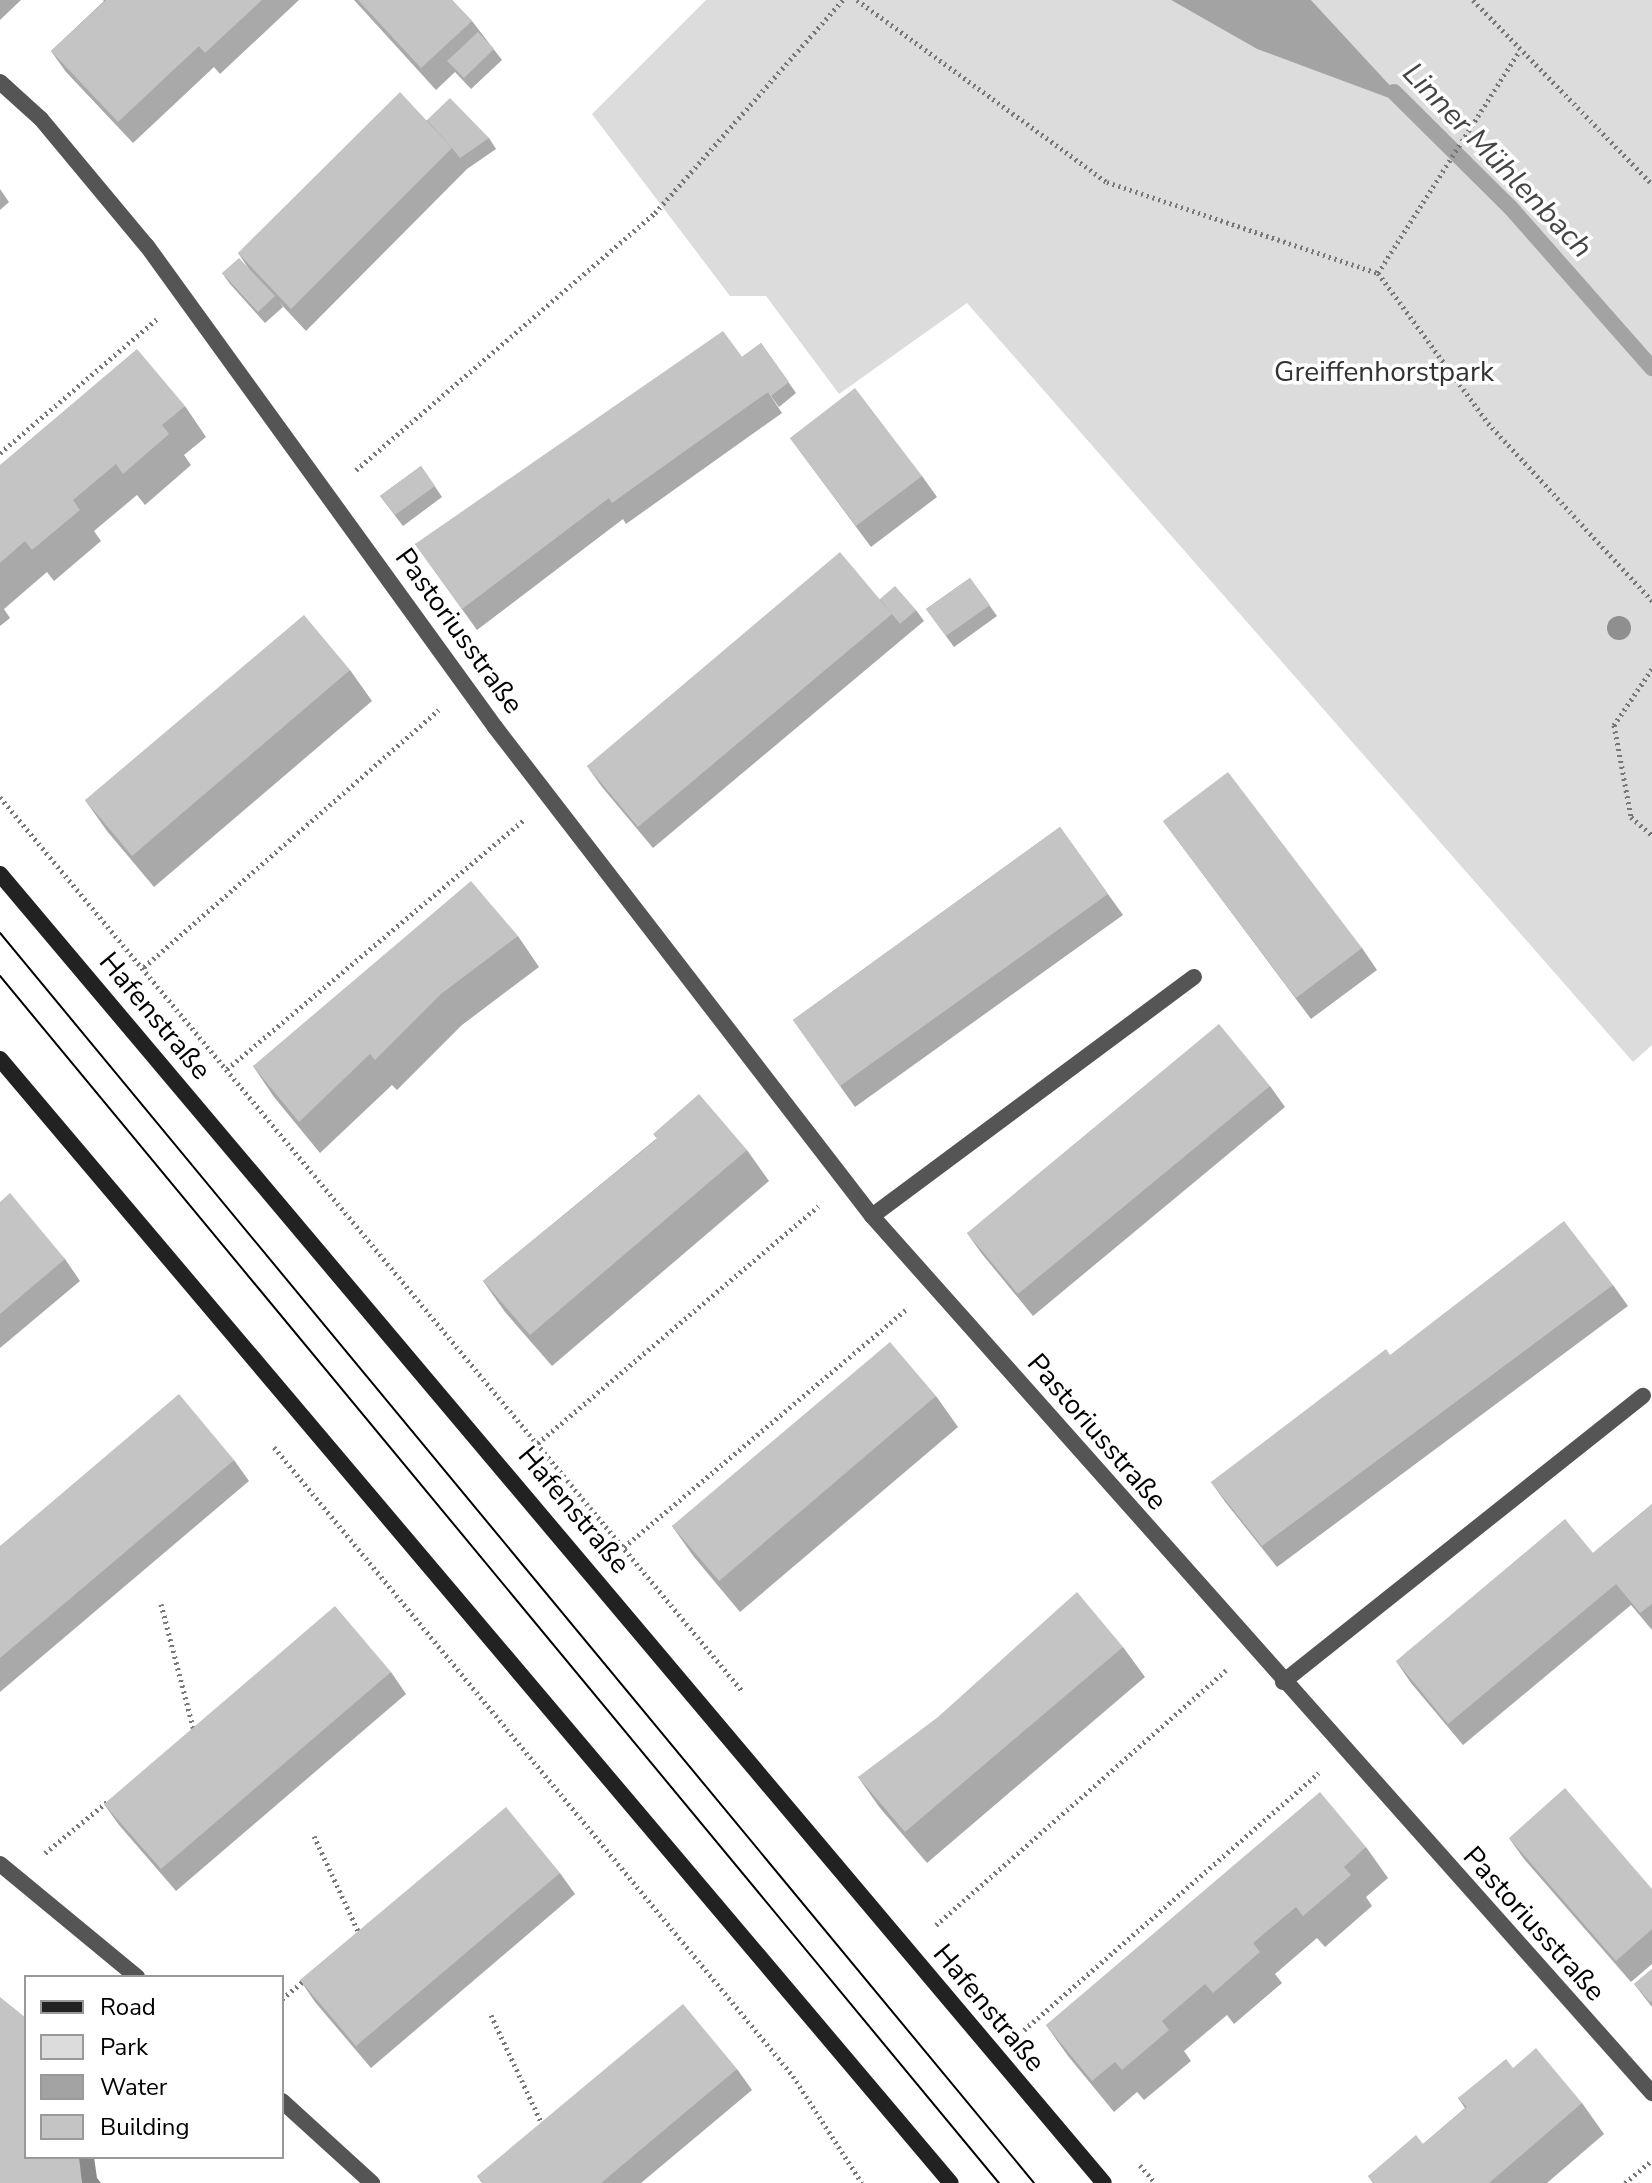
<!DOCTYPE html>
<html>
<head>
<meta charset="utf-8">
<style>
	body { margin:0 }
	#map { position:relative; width:1652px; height:2183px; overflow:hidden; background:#fff; font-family:"Nunito Sans",sans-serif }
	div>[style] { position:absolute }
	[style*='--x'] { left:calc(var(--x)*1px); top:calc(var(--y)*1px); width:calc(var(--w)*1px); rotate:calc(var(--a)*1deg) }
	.green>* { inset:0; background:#dcdcdc }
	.water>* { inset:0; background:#a3a3a3 }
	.stream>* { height:16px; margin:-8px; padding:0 8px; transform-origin:8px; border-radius:8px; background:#a3a3a3 }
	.path>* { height:5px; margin-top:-2.5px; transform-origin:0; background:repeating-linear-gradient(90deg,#777 0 2px,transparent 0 6px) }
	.street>* { height:16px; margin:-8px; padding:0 8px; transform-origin:8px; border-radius:8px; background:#555 }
	.secondary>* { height:16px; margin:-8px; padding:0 8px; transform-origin:8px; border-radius:8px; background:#222 }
	.tram>* { height:2px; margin:-1px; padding:0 1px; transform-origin:1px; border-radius:1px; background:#000 }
	.trees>* { width:24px; height:24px; margin:-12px; border-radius:50%; background:#8f8f8f }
	.wall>* { inset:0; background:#a9a9a9 }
	.shaded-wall>* { inset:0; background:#898989 }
	.building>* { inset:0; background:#c4c4c4 }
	span { translate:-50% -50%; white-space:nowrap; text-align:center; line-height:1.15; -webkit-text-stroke:7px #fff; paint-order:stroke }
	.park-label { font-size:28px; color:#333 }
	.street-label { font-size:28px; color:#000 }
	.water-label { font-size:30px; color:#444; font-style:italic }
	.legend { position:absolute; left:24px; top:1975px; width:260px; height:184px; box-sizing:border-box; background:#fff; border:2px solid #999; margin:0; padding:10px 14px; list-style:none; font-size:24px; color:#000 }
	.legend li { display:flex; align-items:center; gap:16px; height:40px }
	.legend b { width:40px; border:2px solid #999 }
</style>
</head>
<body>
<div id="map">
	<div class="green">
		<i style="clip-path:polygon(706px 0,1171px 0,1257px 49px,1406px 103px,1311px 0,1652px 0,1652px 1045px,1633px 1062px,967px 303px,839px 394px,766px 296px,730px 296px,592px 114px)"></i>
	</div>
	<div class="water">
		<i style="clip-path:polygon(1171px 0,1311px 0,1408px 105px,1257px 49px)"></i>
	</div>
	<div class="stream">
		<i style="--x:1394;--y:92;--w:163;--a:44.8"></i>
		<i style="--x:1510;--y:207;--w:215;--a:48.6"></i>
	</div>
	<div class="path">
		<i style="--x:857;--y:0;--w:309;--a:36.1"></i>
		<i style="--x:1107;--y:182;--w:286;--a:18.6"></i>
		<i style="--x:1378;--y:273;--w:186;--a:53.7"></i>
		<i style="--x:1488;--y:423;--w:242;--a:47.3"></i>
		<i style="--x:1473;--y:0;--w:257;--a:45.8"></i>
		<i style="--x:1378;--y:273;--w:262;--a:-57.5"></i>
		<i style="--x:0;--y:453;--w:206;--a:-40.5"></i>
		<i style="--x:356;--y:470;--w:394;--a:-40.7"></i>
		<i style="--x:655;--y:213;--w:284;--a:-48.6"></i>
		<i style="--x:1652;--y:669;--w:68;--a:124.2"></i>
		<i style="--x:1614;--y:725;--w:94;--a:79.5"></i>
		<i style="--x:1631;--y:817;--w:28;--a:41"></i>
		<i style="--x:0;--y:797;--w:1163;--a:50.3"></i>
		<i style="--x:144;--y:967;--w:391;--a:-41.1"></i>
		<i style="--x:227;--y:1069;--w:388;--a:-40"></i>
		<i style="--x:538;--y:1443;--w:367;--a:-40.2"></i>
		<i style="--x:274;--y:1447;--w:815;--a:50.47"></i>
		<i style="--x:793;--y:2076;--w:127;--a:57.2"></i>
		<i style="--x:624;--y:1547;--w:368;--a:-40.1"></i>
		<i style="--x:161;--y:1604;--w:131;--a:75.4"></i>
		<i style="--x:314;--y:1836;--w:109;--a:65.1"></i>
		<i style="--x:45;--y:1853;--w:82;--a:-39.5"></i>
		<i style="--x:936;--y:1925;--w:386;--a:-41.3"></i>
		<i style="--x:282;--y:1999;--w:31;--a:-40"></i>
		<i style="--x:491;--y:2015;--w:123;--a:64.9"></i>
		<i style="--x:1024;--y:2030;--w:391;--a:-41.1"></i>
		<i style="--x:1140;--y:2165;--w:23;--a:50"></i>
		<i style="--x:1625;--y:2183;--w:35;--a:-40"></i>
	</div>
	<div class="street">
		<i style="--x:0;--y:82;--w:55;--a:42.1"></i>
		<i style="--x:41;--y:119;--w:165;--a:50.2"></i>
		<i style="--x:147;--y:246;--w:594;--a:54.11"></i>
		<i style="--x:495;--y:727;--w:617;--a:52.37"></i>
		<i style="--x:872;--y:1216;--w:1174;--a:48.35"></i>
		<i style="--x:872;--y:1216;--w:401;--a:-36.6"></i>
		<i style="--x:1283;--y:1682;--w:460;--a:-38.5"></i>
		<i style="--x:0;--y:1864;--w:178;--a:39.5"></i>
		<i style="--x:282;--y:2101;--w:122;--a:42.3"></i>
	</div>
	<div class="secondary">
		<i style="--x:0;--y:874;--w:1712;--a:49.86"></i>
		<i style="--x:0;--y:1059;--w:1472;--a:49.77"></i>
	</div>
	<div class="tram">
		<i style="--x:0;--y:933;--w:1622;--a:50.4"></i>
		<i style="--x:0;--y:976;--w:1567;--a:50.39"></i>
	</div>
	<div class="trees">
		<i style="left:1619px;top:628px"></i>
	</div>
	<div class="wall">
		<i style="clip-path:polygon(0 0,21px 0,0 20px)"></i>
		<i style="clip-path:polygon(103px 0,299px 0,220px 74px,214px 67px,133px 143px,66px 72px,51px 51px,104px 1px)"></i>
		<i style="clip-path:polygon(354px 0,452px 0,472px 21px,502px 60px,471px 89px,455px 72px,436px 90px)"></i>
		<i style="clip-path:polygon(427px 120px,489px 138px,496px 149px,467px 169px,306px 331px,279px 302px,283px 307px,265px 323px,230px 284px,222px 273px,249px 269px,238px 253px)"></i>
		<i style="clip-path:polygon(0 189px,9px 202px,0 210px)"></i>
		<i style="clip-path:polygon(761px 343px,796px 393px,779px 407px,742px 357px)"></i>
		<i style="clip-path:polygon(768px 392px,782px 413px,626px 524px,623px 519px,477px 630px,415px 544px)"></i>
		<i style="clip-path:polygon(185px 406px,206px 437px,184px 455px,191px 465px,145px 505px,137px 495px,94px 531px,101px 541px,54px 581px,47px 572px,4px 609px,10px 618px,0 626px,0 465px)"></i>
		<i style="clip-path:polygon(790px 438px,922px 476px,937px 497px,871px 547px)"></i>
		<i style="clip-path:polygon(421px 466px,442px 497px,403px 526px,380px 496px)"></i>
		<i style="clip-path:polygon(970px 578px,997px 616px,954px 647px,926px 609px)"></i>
		<i style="clip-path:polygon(880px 599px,916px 610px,924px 621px,653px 848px,602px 787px,587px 766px)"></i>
		<i style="clip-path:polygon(350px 670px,372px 701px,154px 887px,107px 831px,85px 800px)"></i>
		<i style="clip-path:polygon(1163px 821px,1362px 948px,1377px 970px,1311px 1019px)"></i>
		<i style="clip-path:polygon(1060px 827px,1123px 915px,855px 1107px,793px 1020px)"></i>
		<i style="clip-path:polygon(518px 936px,539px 967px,462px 1025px,397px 1090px,392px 1085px,320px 1153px,274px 1097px,253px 1066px)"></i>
		<i style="clip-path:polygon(1270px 1086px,1285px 1107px,1033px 1316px,982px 1254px,967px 1233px)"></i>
		<i style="clip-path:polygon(656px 1139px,747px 1150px,769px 1181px,552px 1366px,505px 1312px,483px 1281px)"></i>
		<i style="clip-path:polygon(0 1202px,65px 1259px,80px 1281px,0 1348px)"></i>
		<i style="clip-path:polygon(1613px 1285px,1628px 1306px,1277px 1567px,1226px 1503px,1211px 1482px)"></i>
		<i style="clip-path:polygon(936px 1396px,958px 1427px,740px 1612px,694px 1557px,672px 1526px)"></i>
		<i style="clip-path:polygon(234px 1460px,249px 1481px,0 1692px,0 1546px)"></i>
		<i style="clip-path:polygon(1652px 1504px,1652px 1630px,1631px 1605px,1463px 1745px,1411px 1683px,1396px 1661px,1593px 1553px)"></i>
		<i style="clip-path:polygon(1123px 1647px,1145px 1677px,927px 1863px,880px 1808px,858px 1777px)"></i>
		<i style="clip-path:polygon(391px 1672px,406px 1694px,176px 1891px,119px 1825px,104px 1804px)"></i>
		<i style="clip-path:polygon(1509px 1838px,1652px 1889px,1652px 1964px,1631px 1982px,1524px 1859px)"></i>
		<i style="clip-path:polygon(1366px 1847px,1388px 1878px,1366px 1897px,1372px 1906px,1325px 1947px,1317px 1938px,1275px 1974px,1282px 1983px,1234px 2024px,1227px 2015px,1184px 2051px,1191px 2061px,1144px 2100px,1137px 2092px,1114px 2112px,1068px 2056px,1046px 2025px)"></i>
		<i style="clip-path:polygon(560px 1873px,575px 1894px,371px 2068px,315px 2002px,300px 1980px)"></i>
		<i style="clip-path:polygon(1652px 1969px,1652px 2007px,1634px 1984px)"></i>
		<i style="clip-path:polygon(1513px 2068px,1582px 2103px,1604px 2134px,1547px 2183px,1373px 2183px,1368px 2176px,1423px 2144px,1465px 2108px,1458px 2098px)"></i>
		<i style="clip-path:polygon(737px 2069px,752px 2090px,641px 2183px,482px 2183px,477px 2176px)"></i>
	</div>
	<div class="shaded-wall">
		<i style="clip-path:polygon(75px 2157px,94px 2157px,97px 2178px,101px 2183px,82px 2183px)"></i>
	</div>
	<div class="building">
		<i style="clip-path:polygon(106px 0,262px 0,205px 53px,199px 46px,118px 122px,51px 51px)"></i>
		<i style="clip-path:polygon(358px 0,452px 0,472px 21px,421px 68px)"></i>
		<i style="clip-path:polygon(478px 32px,494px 49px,464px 78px,447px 61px)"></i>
		<i style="clip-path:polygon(400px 92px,452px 148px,291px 309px,238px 253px)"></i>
		<i style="clip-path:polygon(450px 98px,489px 138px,460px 158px,452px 148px,427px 120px)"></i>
		<i style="clip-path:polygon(239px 258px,275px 296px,258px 312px,222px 273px)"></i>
		<i style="clip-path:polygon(723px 331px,768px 392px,612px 503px,609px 498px,462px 609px,415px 544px)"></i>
		<i style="clip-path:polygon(761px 343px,789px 382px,771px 396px,742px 357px)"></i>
		<i style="clip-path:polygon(137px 349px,185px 406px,162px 425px,169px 434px,123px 474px,116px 464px,73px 500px,80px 510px,32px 550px,25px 541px,0 563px,0 465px)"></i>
		<i style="clip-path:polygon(855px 388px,922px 476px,856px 526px,790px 438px)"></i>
		<i style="clip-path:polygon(421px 466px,435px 486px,395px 515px,380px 496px)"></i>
		<i style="clip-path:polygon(840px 552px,892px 614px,638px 827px,587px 766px)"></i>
		<i style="clip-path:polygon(970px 578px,990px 605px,946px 636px,926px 609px)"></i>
		<i style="clip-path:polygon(895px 586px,916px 610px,900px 624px,880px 599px)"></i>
		<i style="clip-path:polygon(304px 615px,350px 670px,132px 856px,85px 800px)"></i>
		<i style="clip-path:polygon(1228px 772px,1362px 948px,1296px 998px,1163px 821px)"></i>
		<i style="clip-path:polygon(1060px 827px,1108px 894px,840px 1086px,793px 1020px)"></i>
		<i style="clip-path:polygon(471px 881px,518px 936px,441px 994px,375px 1060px,370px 1054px,299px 1122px,253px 1066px)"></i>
		<i style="clip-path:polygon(1219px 1024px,1270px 1086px,1018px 1294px,967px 1233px)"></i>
		<i style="clip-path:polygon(699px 1094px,747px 1150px,530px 1335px,483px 1281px,657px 1139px,653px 1134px)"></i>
		<i style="clip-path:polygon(10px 1193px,65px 1259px,0 1314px,0 1202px)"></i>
		<i style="clip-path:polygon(1564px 1221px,1613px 1285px,1262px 1546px,1211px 1482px,1386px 1349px,1390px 1355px)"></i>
		<i style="clip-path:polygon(890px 1342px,936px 1396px,719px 1581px,672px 1526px)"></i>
		<i style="clip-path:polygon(179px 1394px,234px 1460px,0 1658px,0 1546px)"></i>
		<i style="clip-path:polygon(1652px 1504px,1652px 1604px,1640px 1613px,1616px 1584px,1448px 1724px,1396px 1661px,1565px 1519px,1593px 1553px)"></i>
		<i style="clip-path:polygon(1077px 1592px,1123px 1647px,905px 1832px,858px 1777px,938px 1717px)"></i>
		<i style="clip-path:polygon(335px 1606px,391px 1672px,161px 1869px,104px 1804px)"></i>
		<i style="clip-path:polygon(1565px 1788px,1652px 1889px,1652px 1929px,1616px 1961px,1509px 1838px)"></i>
		<i style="clip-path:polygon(1320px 1792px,1366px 1847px,1344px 1867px,1351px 1875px,1303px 1916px,1296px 1907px,1253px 1943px,1260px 1952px,1213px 1993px,1205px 1984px,1162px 2021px,1169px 2030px,1122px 2070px,1115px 2062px,1092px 2081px,1046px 2025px)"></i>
		<i style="clip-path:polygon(506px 1807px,560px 1873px,356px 2046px,300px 1980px)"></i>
		<i style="clip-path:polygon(1652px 1969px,1652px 2001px,1650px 2002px,1634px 1984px)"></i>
		<i style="clip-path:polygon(0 1997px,26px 2018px,26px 2157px,79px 2157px,82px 2183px,0 2183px)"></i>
		<i style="clip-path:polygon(683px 2004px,737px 2069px,601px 2183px,483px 2183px,477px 2176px)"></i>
		<i style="clip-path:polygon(1536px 2048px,1582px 2103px,1489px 2183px,1374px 2183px,1368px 2176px,1416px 2135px,1423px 2144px,1467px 2107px,1458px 2098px,1506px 2059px,1513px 2068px)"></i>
	</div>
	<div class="park-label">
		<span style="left:1384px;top:372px">Greiffenhorstpark</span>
	</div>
	<div class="street-label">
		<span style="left:459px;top:631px;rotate:54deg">Pastoriusstraße</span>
		<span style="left:155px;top:1016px;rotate:50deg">Hafenstraße</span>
		<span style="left:1097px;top:1432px;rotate:49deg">Pastoriusstraße</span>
		<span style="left:574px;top:1510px;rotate:50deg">Hafenstraße</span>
		<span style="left:1534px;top:1924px;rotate:48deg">Pastoriusstraße</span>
		<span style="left:989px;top:2008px;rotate:50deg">Hafenstraße</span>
	</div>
	<div class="water-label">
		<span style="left:1497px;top:161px;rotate:46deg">Linner Mühlenbach</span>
	</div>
	<ul class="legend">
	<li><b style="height:10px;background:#222"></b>Road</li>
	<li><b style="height:22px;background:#dcdcdc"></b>Park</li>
	<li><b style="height:22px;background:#a3a3a3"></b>Water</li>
	<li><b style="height:22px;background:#c4c4c4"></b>Building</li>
	</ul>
</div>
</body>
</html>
